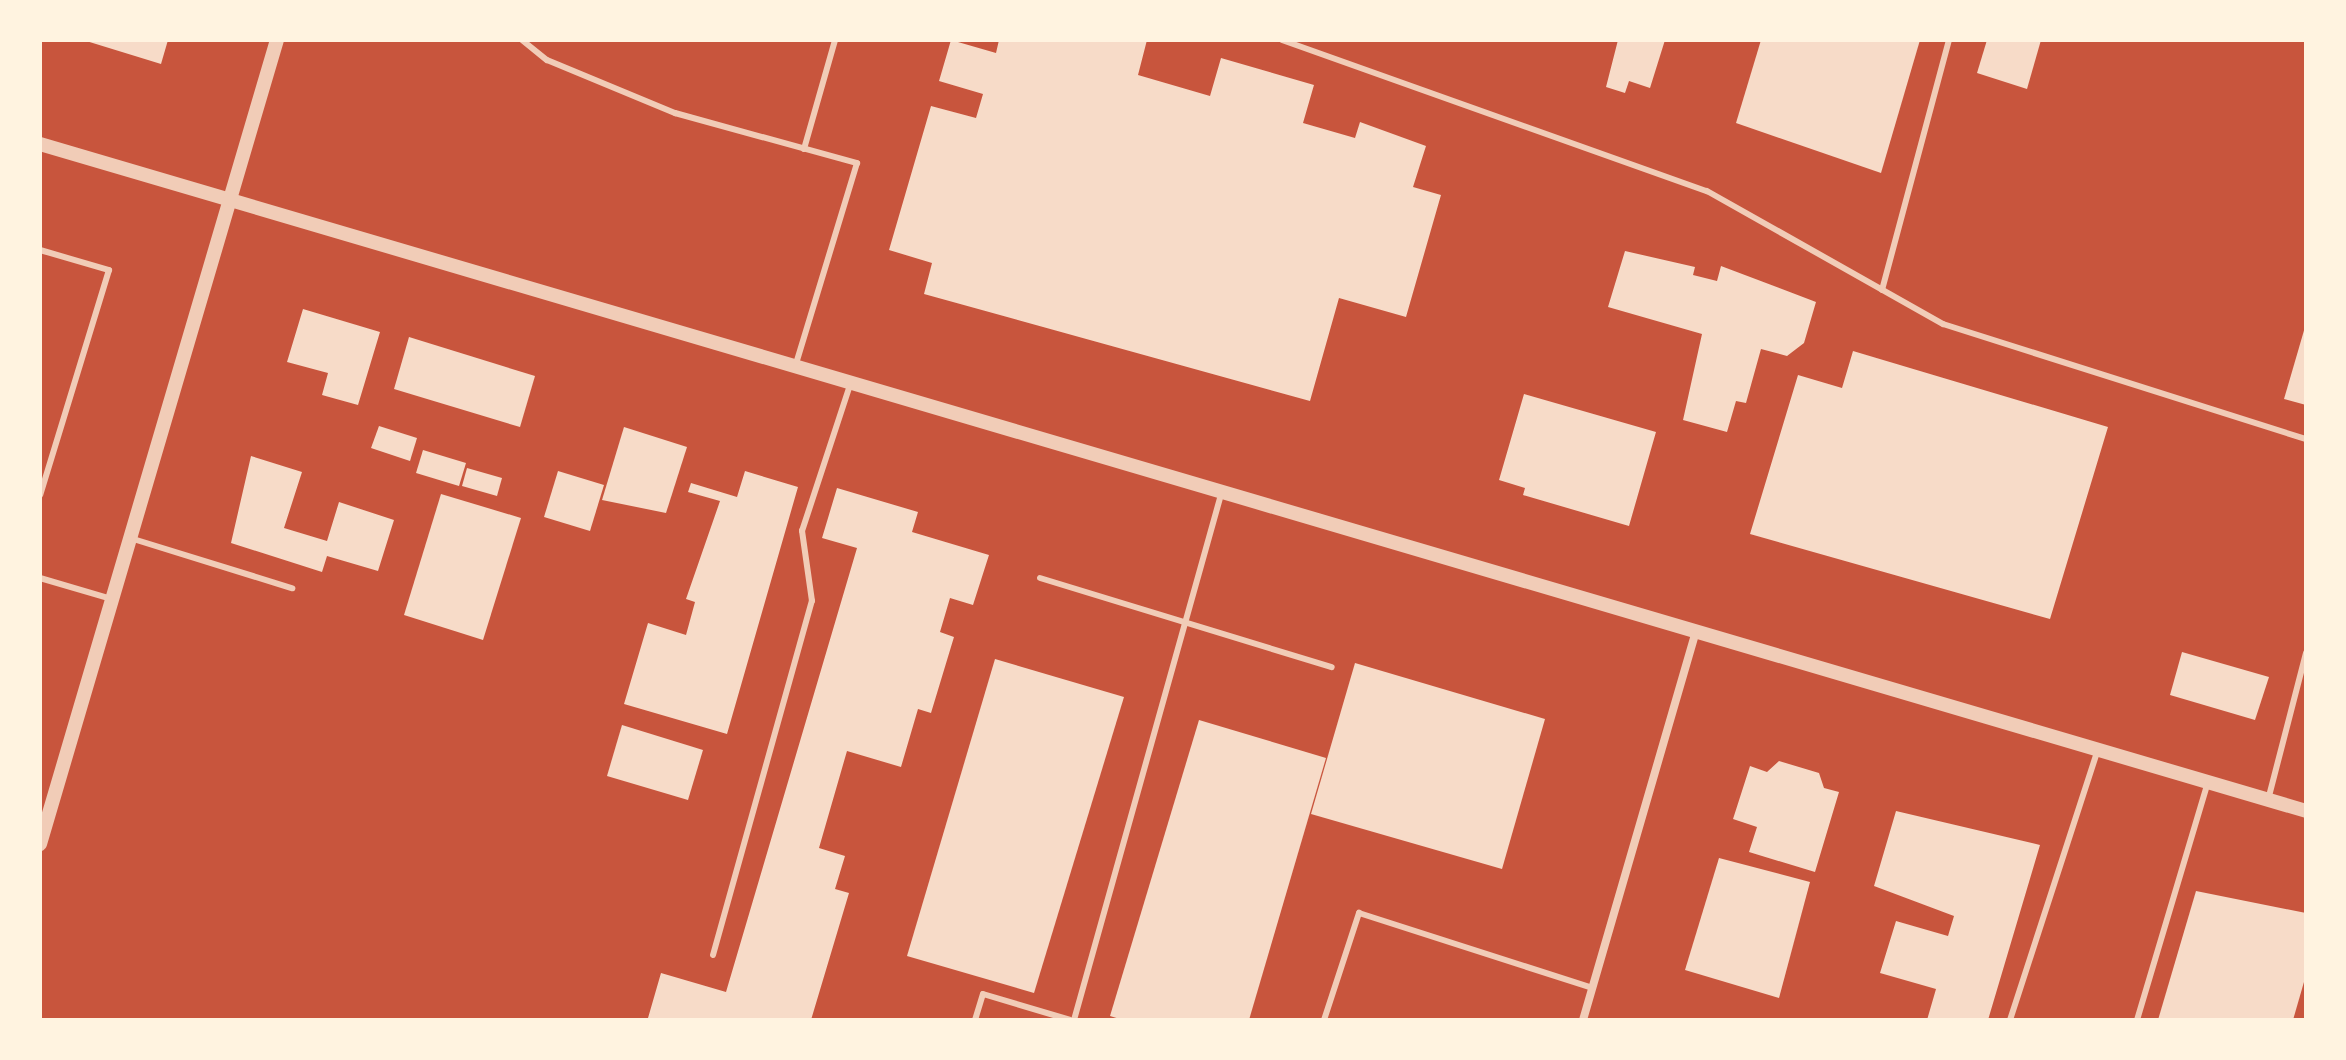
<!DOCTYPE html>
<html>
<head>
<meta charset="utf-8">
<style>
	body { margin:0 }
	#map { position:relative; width:2346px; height:1060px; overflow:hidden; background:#c8553d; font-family:Karla,sans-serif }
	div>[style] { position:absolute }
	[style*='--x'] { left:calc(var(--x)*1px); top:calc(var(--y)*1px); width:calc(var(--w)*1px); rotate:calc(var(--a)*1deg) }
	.building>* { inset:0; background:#f7dbc8 }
	.service>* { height:6px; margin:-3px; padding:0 3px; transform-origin:3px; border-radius:3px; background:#f1ccb7 }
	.minor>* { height:8px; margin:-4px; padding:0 4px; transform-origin:4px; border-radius:4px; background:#f1ccb7 }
	.tertiary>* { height:14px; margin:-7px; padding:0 7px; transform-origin:7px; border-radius:7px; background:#f1ccb7 }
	span { translate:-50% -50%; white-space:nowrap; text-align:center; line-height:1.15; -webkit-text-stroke:7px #fff3e0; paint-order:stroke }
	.frame { position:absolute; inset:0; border:42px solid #fff3e0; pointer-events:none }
</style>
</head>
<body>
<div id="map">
	<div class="building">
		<i style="clip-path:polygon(83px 40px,168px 40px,161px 64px)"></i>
		<i style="clip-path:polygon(951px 40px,996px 53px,999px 40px,1147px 40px,1138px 75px,1210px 96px,1221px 58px,1314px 85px,1303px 123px,1355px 138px,1360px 122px,1426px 146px,1413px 187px,1441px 195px,1406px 317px,1339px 298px,1310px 401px,924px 294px,932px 263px,889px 250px,931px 106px,976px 118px,983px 94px,939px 81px)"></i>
		<i style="clip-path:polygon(1618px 40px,1665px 40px,1650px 88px,1629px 81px,1625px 93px,1606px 87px)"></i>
		<i style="clip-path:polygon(1761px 40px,1920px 40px,1881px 173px,1736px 123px)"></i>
		<i style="clip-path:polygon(1987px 40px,2041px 40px,2027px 89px,1977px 73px)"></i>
		<i style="clip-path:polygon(1625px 251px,1695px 267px,1693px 275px,1717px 281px,1721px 266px,1816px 302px,1804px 343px,1787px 356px,1761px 349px,1746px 403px,1736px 401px,1727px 432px,1683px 420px,1702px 334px,1608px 307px)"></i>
		<i style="clip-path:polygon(303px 309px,380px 332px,358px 405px,322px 395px,328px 373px,287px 362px)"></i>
		<i style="clip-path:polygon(2305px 327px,2306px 327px,2306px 405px,2284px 399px)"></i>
		<i style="clip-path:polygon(409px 337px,535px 376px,520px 427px,394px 389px)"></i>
		<i style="clip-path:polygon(1853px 351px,2108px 427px,2050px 619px,1750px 534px,1798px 375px,1842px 388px)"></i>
		<i style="clip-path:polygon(1524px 394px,1656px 432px,1629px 526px,1523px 495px,1525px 488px,1499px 480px)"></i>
		<i style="clip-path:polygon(379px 426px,417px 438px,410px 461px,371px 448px)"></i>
		<i style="clip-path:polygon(624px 427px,687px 447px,666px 513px,602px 500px)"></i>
		<i style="clip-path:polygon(423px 450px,466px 463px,459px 486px,416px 473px)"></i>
		<i style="clip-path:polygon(251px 456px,302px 472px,284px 528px,327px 541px,339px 502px,394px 520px,378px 571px,327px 556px,322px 572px,231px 543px)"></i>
		<i style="clip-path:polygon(467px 468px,502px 478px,497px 496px,462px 486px)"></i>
		<i style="clip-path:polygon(558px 471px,604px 485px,590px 531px,544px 517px)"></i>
		<i style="clip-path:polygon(745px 471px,798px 487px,727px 734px,624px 704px,648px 623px,686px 635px,695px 602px,686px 599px,720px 501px,688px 492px,691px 483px,737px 497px)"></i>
		<i style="clip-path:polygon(837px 488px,918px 512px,912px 532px,989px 555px,973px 605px,950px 598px,940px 632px,954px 637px,931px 713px,918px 709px,901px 767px,847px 751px,819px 848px,845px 856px,835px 889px,849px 893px,811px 1020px,648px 1018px,661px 973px,726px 992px,857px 548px,822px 538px)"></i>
		<i style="clip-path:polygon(441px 494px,521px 518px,483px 640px,404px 615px)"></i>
		<i style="clip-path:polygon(2182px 652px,2269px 677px,2255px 720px,2170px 695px)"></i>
		<i style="clip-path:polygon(995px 659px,1124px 697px,1034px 993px,907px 956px)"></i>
		<i style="clip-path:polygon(1355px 663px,1545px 719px,1502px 869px,1311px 814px)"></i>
		<i style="clip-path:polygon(1199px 720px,1326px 758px,1249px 1020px,1123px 1020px,1110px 1016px)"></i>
		<i style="clip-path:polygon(622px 725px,703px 750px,688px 800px,607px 776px)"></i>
		<i style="clip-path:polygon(1779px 761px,1819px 773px,1824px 788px,1839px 792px,1815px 872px,1749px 852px,1757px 827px,1733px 819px,1750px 766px,1767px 772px)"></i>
		<i style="clip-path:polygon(1896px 811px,2040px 845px,1988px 1020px,1927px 1020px,1936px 989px,1880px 973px,1896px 921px,1948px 936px,1954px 916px,1874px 886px)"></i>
		<i style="clip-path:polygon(1719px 858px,1810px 882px,1779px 998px,1685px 970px)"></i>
		<i style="clip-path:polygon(2196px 891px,2306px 913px,2306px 975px,2293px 1020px,2158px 1020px)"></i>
	</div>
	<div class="service">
		<i style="--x:522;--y:40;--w:32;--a:39"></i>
		<i style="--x:547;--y:60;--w:139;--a:22.5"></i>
		<i style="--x:675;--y:113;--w:189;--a:15.4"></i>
		<i style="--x:857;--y:163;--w:210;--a:106.9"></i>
		<i style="--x:1282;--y:40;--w:451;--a:19.6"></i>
		<i style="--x:1707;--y:191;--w:271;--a:29.4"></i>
		<i style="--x:1943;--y:324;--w:381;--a:17.6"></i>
		<i style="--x:804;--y:149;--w:113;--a:-74.1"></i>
		<i style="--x:40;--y:250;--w:72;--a:16.2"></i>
		<i style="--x:109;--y:270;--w:235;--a:107"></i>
		<i style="--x:1882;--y:290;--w:259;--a:-75"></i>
		<i style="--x:130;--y:538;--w:170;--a:17.2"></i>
		<i style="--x:40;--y:578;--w:75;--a:16.3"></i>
		<i style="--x:1040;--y:578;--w:305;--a:17"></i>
		<i style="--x:2268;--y:800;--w:152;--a:-75.5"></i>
		<i style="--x:713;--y:955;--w:368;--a:-74.4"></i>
		<i style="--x:812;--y:601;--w:71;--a:-98.1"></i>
		<i style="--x:802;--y:531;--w:157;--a:-71.8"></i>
		<i style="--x:975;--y:1020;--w:27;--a:-73"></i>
		<i style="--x:983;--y:994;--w:91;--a:16.6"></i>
		<i style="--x:1074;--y:1020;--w:549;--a:-74.37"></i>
		<i style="--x:1324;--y:1020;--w:113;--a:-71.9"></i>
		<i style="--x:1359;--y:913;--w:245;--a:17.8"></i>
		<i style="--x:2010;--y:1020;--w:285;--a:-72"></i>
		<i style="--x:2137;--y:1020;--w:248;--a:-73.4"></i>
	</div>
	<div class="minor">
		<i style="--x:1583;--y:1020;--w:406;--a:-73.8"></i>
	</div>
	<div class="tertiary">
		<i style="--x:40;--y:144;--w:2362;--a:16.4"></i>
		<i style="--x:40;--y:844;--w:838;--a:-73.58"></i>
	</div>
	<div class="frame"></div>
</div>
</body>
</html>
